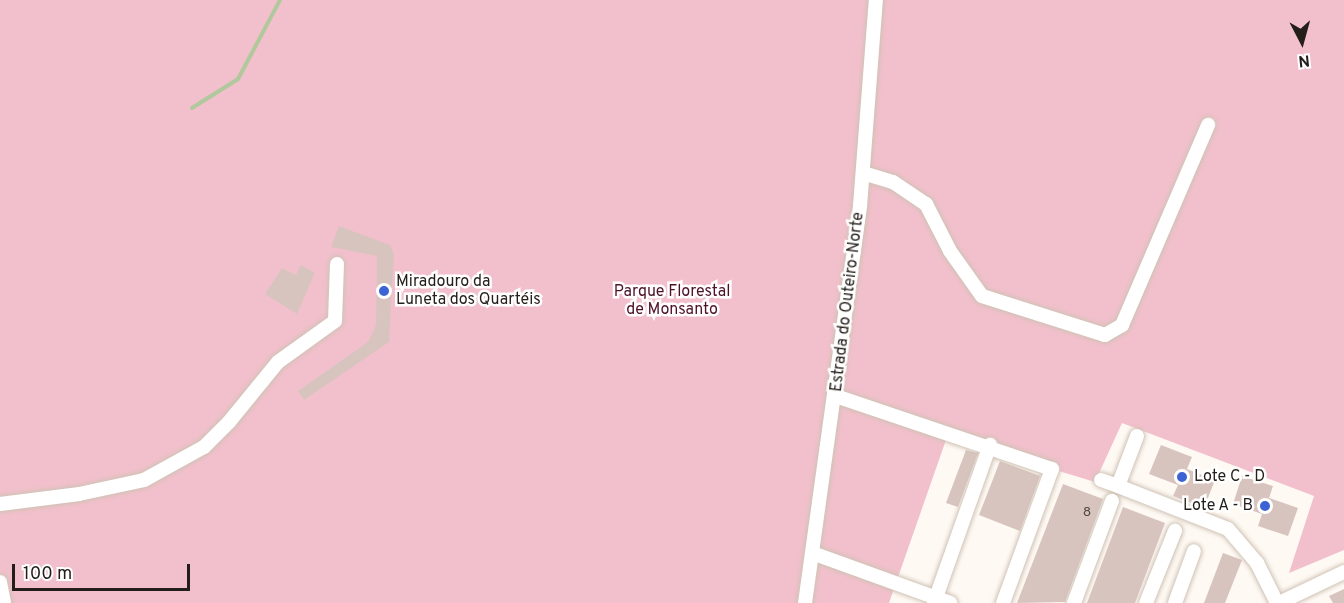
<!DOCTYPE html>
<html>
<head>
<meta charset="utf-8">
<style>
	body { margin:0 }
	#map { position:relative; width:1344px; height:603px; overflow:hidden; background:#fef9f3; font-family:Overpass,sans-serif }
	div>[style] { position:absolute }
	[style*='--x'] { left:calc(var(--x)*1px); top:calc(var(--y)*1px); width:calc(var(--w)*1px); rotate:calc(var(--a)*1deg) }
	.green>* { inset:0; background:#f2c0cc }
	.stream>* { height:4px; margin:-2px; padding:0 2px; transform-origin:2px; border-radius:2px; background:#b1c89d }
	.building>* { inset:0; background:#d8c4bf }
	.roads { filter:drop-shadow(0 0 2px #cfc2b5) drop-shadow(0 0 2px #cfc2b5) }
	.minor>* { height:14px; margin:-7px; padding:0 7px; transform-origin:7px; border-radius:7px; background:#fff }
	.dots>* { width:16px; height:16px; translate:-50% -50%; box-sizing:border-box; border:3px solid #fff; border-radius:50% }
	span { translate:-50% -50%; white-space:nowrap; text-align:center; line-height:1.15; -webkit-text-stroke:5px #fff; paint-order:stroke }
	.number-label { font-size:14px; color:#504842 }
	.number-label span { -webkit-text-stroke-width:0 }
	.poi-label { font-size:16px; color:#231e19 }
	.left { translate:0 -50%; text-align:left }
	.right { translate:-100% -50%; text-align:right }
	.park-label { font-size:16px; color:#4f1128 }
	.street-label { font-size:16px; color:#231e19 }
	.north { position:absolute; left:1272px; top:12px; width:60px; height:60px; -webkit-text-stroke:4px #fff; paint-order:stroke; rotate:174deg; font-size:16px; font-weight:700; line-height:24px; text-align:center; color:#231e19 }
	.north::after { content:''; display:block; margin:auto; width:21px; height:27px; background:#231e19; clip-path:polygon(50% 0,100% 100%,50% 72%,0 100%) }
	.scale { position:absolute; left:12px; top:564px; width:178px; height:27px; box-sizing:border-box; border:3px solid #231e19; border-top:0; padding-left:8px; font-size:18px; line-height:21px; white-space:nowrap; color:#231e19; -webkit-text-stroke:4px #fff; paint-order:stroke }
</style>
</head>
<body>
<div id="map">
	<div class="green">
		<i style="clip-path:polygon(0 0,1344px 0,1344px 550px,1289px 573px,1314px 496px,1122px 423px,1095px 482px,947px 437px,889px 603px,0 603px)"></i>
	</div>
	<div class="stream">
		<i style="--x:192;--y:108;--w:54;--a:-32.2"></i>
		<i style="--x:238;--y:79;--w:89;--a:-62"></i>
	</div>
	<div class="building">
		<i style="clip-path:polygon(339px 226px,390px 245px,394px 254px,389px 342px,304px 400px,298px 391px,368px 342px,376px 325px,377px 256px,331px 247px)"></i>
		<i style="clip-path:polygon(301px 265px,315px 273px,297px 314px,265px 294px,282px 268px,296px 275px)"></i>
		<i style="clip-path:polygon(1161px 445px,1192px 457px,1187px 469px,1215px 480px,1204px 508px,1173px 496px,1178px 485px,1149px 474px)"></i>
		<i style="clip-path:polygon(966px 450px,978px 453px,958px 507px,946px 503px)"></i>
		<i style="clip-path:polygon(1000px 461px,1040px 476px,1020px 531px,979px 515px)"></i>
		<i style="clip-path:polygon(1242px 476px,1273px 486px,1269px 498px,1298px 508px,1288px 536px,1258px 526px,1262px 514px,1233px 504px)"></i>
		<i style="clip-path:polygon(1063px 484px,1103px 499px,1065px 602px,1017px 603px)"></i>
		<i style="clip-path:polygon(1123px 507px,1165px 523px,1135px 603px,1087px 603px)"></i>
		<i style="clip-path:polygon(1223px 553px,1242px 560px,1225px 603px,1204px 603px)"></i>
		<i style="clip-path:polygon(1344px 589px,1344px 603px,1333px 603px,1329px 596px)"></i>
	</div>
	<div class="roads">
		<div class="minor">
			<i style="--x:863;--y:173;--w:31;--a:17"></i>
			<i style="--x:893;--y:182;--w:40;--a:34"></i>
			<i style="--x:926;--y:204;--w:53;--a:62.9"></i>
			<i style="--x:950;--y:251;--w:55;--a:54.6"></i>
			<i style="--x:982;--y:296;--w:129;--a:17.6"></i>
			<i style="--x:1105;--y:335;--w:20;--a:-30"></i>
			<i style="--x:1122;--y:325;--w:218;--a:-66.7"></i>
			<i style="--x:836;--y:396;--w:228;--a:18.7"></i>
			<i style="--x:1052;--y:469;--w:143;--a:110.1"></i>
			<i style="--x:1137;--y:436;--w:53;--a:110.8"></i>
			<i style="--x:1118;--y:486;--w:118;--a:21.4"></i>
			<i style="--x:1228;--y:529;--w:45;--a:49.5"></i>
			<i style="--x:1257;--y:563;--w:45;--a:63.4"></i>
			<i style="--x:1101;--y:480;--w:18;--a:19"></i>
			<i style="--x:0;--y:504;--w:80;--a:-7.2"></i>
			<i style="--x:79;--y:494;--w:66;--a:-12.2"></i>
			<i style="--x:144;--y:480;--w:68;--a:-28.8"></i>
			<i style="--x:204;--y:447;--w:35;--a:-45"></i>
			<i style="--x:229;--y:422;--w:77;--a:-50.8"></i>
			<i style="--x:278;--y:362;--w:70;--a:-35.7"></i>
			<i style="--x:335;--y:321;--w:57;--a:-88"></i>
			<i style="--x:815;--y:554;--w:144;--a:19.9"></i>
			<i style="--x:0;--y:582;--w:21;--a:79"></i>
			<i style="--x:805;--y:603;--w:401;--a:-82.1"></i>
			<i style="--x:860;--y:206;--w:207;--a:-85.6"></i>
			<i style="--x:934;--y:603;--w:168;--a:-70.5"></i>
			<i style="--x:1074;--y:603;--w:109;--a:-69.6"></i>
			<i style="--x:1146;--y:603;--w:78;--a:-68.1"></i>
			<i style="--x:1175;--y:603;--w:55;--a:-69.9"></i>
			<i style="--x:1279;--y:603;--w:72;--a:-25.5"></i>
		</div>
	</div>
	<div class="dots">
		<i style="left:384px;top:291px;background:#3b63d4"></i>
		<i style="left:1182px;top:477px;background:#3b63d4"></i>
		<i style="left:1265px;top:506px;background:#3b63d4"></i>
	</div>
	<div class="number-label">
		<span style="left:1087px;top:513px">8</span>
	</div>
	<div class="poi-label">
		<span class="left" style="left:396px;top:291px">Miradouro da<br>Luneta dos Quartéis</span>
		<span class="left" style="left:1194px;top:477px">Lote C - D</span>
		<span class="right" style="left:1253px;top:506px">Lote A - B</span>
	</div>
	<div class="park-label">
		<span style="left:672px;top:301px">Parque Florestal<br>de Monsanto</span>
	</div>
	<div class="street-label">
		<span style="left:848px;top:302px;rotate:-83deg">Estrada do Outeiro-Norte</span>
	</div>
	<div class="north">N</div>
	<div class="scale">100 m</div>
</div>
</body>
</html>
